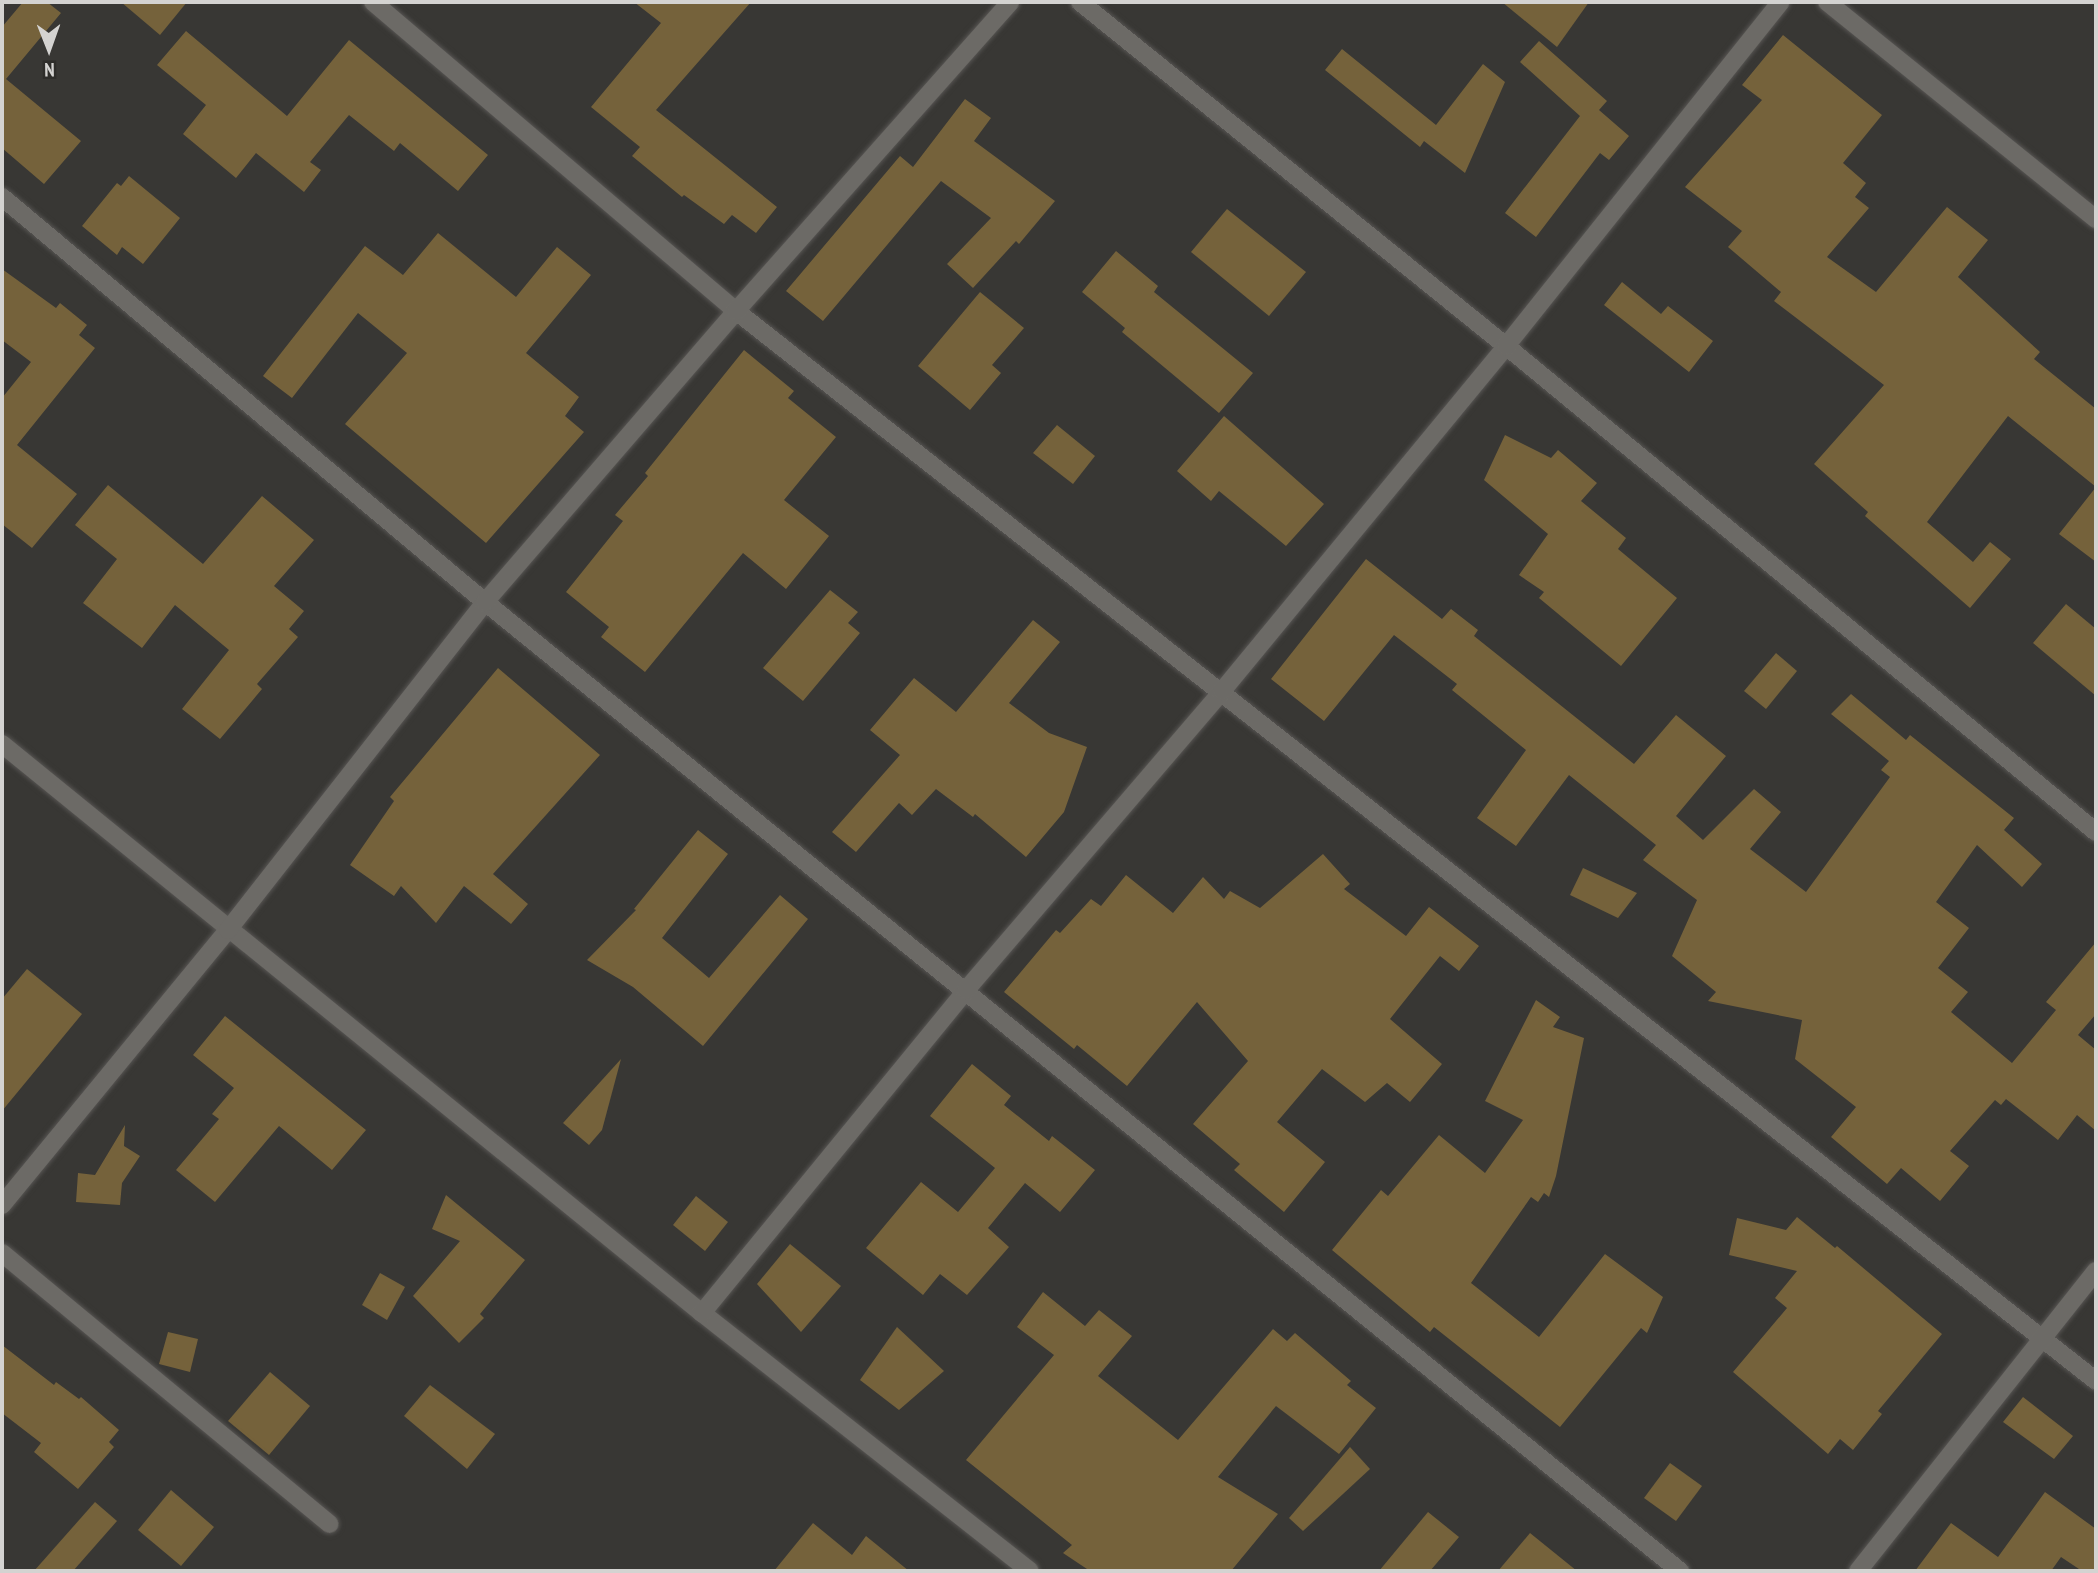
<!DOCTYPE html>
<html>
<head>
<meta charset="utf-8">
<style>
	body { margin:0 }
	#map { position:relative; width:2098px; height:1573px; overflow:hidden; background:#383734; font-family:"PT Sans Narrow",sans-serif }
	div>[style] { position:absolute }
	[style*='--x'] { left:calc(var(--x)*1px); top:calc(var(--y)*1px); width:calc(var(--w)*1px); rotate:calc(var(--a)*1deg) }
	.building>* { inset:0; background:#75623b }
	.roads { filter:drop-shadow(0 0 2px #565452) drop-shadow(0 0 2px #565452) }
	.minor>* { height:18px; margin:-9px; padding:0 9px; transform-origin:9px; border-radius:9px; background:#6c6a66 }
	span { translate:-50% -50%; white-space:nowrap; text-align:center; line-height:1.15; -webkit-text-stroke:5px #2e2d2a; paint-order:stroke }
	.frame { position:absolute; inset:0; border:4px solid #d4d3d1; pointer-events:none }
	.north { position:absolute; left:14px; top:14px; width:70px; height:70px; -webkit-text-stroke:5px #2e2d2a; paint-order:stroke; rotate:179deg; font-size:19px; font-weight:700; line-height:28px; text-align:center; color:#d4d3d1 }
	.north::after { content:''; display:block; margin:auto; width:24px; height:32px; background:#d4d3d1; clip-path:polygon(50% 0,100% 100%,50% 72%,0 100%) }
</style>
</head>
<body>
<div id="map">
	<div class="building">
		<i style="clip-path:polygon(23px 2px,47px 2px,61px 13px,6px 79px,81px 141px,44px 184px,2px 148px,2px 27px)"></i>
		<i style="clip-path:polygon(121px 2px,187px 2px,160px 35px)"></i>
		<i style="clip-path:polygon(634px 2px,751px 2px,656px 110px,777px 207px,756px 233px,732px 215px,724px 224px,684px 195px,682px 197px,632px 156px,640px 147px,591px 107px,661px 23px)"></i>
		<i style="clip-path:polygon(1502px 2px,1589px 2px,1557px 47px)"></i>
		<i style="clip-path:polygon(186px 31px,287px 116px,349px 40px,488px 155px,458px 191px,400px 143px,394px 151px,349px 115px,310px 162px,321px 170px,304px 192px,256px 153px,236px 178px,183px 134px,206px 105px,157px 65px)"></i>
		<i style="clip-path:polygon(1783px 35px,1882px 115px,1843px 163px,1866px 183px,1855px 197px,1869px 208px,1827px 257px,1876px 292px,1947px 207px,1988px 240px,1958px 277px,2040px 352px,2034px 359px,2096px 409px,2096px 562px,2059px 534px,2096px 487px,2008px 416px,1927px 522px,1973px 562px,1990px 542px,2011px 559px,1970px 608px,1865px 516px,1868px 512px,1814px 464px,1884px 385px,1774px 301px,1781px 292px,1728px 247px,1742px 231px,1685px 187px,1762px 100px,1742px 85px)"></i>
		<i style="clip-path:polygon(1539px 41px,1607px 101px,1599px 110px,1629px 136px,1609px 160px,1600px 153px,1536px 237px,1505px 213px,1580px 116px,1520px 62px)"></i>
		<i style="clip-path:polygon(1342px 49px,1436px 125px,1483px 64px,1505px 82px,1465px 173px,1424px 141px,1420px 147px,1325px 70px)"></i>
		<i style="clip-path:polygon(965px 99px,991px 118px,974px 141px,1055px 201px,1019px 244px,1016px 241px,973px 288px,947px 264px,991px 218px,941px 181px,823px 321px,786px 291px,900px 156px,913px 167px)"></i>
		<i style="clip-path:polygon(129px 176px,180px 218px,143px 264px,122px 247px,117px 255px,82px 226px,117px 183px,121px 186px)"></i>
		<i style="clip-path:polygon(1227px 209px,1306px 272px,1269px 316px,1191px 252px)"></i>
		<i style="clip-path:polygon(438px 233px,516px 297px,557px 247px,591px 275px,526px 353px,579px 397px,565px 416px,584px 432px,486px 543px,345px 424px,407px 353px,358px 313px,292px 398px,263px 376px,365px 246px,403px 275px)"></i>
		<i style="clip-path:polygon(1116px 251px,1158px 286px,1154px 292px,1253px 373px,1219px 413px,1122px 332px,1125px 328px,1082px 292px)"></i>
		<i style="clip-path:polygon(2px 269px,56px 308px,60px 303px,87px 325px,79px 335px,95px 348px,17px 445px,77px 494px,32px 548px,2px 524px,2px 398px,31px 362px,2px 340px)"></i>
		<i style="clip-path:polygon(1622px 282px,1661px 314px,1668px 306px,1713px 341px,1689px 372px,1604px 305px)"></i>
		<i style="clip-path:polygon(980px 292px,1024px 328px,992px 365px,1001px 373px,970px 410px,918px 366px)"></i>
		<i style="clip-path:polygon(744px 350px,794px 391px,788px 398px,836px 437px,784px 500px,829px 536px,786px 589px,743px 553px,645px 672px,601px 637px,609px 627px,566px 592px,623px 521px,615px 515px,648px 476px,645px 473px)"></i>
		<i style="clip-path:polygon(1224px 416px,1324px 504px,1286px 546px,1219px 491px,1211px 501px,1177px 471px)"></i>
		<i style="clip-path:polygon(1057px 425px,1095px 456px,1073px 484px,1033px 453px)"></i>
		<i style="clip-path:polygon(1505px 435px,1551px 458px,1558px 450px,1597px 483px,1581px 501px,1626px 538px,1618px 549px,1677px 598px,1621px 666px,1539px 598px,1544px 592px,1519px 575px,1548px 534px,1484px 480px)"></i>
		<i style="clip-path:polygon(108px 485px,203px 564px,262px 496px,314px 540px,274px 586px,304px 611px,289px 629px,298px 637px,257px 684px,262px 689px,220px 739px,182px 709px,229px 650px,175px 605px,142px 648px,83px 603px,117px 559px,75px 525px)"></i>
		<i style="clip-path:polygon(1366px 559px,1442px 619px,1451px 609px,1478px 630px,1474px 636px,1634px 764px,1676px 715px,1726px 756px,1676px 816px,1703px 840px,1754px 789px,1781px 812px,1750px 849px,1806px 892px,1890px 777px,1881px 770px,1889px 761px,1831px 714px,1851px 694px,1906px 740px,1910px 735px,2014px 818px,2004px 830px,2042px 864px,2022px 887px,1977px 845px,1936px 902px,1969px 928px,1938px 968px,1968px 992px,1951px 1012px,2012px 1063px,2056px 1010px,2046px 1002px,2096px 942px,2096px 1014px,2078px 1035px,2096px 1050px,2096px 1131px,2077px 1115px,2058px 1140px,2006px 1099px,2001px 1105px,1995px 1100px,1950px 1151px,1969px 1166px,1940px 1201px,1901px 1168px,1887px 1184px,1831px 1137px,1856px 1107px,1795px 1059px,1802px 1020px,1708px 1001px,1716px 992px,1672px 956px,1697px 900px,1643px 860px,1656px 845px,1569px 775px,1516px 846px,1477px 818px,1526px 750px,1452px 690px,1457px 684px,1394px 635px,1324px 721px,1271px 679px)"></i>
		<i style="clip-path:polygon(830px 590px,858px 612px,848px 623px,860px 633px,803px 701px,763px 668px)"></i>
		<i style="clip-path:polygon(2066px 604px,2096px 629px,2096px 696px,2033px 643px)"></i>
		<i style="clip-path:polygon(1033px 620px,1060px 642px,1009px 703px,1049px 733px,1087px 747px,1064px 812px,1026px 857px,975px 814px,973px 817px,936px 789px,912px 815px,899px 803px,856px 852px,832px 832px,900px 755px,870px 730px,914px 678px,956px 712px)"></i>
		<i style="clip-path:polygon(1776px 653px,1797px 671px,1766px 709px,1744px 691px)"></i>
		<i style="clip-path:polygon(498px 668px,600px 755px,493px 874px,528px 904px,511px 924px,464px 886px,436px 923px,401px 886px,394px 896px,350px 865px,394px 801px,390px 797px)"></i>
		<i style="clip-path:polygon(698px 830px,728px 854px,662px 938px,709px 978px,780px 895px,808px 919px,703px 1046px,633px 987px,587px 960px,636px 910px,634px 909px)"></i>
		<i style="clip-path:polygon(1323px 854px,1350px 884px,1344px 889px,1406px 936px,1429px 907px,1479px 946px,1459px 971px,1440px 956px,1390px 1019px,1442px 1064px,1410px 1102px,1387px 1083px,1365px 1102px,1322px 1069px,1277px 1122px,1325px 1162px,1284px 1212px,1234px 1170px,1240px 1164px,1193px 1124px,1248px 1061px,1197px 1002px,1127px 1086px,1077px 1045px,1074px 1049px,1004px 992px,1056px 930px,1060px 933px,1091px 899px,1101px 906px,1126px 875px,1173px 913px,1203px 877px,1224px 899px,1230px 891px,1260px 908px)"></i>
		<i style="clip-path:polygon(1583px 868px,1637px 893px,1618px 918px,1570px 895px)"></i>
		<i style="clip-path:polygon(27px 969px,82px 1014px,2px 1111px,2px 999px)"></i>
		<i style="clip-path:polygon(1536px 1000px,1560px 1017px,1553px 1027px,1584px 1038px,1556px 1176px,1549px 1197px,1544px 1193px,1538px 1202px,1531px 1197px,1471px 1283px,1539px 1337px,1605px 1254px,1663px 1297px,1647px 1333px,1641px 1328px,1560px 1427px,1434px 1327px,1430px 1332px,1332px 1250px,1381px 1190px,1388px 1196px,1439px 1135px,1485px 1173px,1523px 1120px,1485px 1101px)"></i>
		<i style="clip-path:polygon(225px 1016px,366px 1130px,332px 1170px,279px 1126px,215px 1202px,176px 1170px,219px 1119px,212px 1114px,234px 1088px,193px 1055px)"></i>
		<i style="clip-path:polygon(621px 1059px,602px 1130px,589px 1145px,563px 1123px)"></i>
		<i style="clip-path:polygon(972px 1064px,1011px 1096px,1004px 1105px,1049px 1141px,1052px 1136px,1095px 1170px,1060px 1212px,1025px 1183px,988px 1228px,1009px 1247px,967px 1295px,940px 1274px,923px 1295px,866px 1248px,921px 1182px,958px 1212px,995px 1168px,930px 1116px)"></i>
		<i style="clip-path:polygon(125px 1125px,124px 1146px,140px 1156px,122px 1183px,120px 1205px,76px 1202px,78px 1173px,95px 1175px)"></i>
		<i style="clip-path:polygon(446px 1195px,525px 1260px,480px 1314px,484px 1318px,459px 1343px,413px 1296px,460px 1241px,432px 1229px)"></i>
		<i style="clip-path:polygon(696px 1196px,728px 1222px,705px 1251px,673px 1225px)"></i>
		<i style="clip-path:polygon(1797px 1217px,1835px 1248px,1837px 1246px,1942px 1334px,1878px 1411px,1882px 1414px,1853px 1450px,1840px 1439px,1828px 1454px,1733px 1372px,1787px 1308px,1775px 1298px,1797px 1271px,1729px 1255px,1737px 1218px,1786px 1230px)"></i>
		<i style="clip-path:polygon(790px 1244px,841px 1286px,801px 1332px,757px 1284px)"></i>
		<i style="clip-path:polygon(380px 1273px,405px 1287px,387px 1320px,362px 1305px)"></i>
		<i style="clip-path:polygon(1043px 1292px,1085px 1326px,1099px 1310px,1132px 1336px,1098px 1376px,1178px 1440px,1273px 1329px,1287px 1341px,1295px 1333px,1351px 1381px,1347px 1385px,1376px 1408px,1339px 1454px,1276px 1406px,1218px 1477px,1278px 1514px,1231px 1571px,1090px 1571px,1063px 1553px,1072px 1545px,966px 1460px,1054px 1355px,1017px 1327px)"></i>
		<i style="clip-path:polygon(897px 1327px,944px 1371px,899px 1410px,860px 1380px)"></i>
		<i style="clip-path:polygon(168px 1332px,198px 1339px,190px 1372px,159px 1364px)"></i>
		<i style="clip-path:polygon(2px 1345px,54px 1385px,56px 1382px,79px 1399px,81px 1397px,119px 1430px,109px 1442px,114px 1447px,78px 1489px,34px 1452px,41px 1443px,2px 1413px)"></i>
		<i style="clip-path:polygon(270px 1372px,310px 1406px,269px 1455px,228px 1421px)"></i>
		<i style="clip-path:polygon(430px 1385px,495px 1434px,467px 1469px,404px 1416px)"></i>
		<i style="clip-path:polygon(2023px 1397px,2073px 1436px,2054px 1459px,2003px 1422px)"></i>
		<i style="clip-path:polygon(1350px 1447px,1370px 1469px,1303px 1531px,1289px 1518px)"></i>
		<i style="clip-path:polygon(1670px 1463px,1702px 1486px,1676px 1521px,1644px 1498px)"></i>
		<i style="clip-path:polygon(171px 1490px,214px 1527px,181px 1566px,138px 1530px)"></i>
		<i style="clip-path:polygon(2045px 1492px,2096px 1529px,2096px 1571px,2082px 1571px,2061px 1557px,2051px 1571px,1915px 1571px,1951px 1523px,1998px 1557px)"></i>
		<i style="clip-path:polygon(95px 1502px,117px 1521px,73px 1571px,34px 1571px)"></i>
		<i style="clip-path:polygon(1428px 1512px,1459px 1537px,1430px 1571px,1379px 1571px)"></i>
		<i style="clip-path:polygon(813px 1523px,852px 1555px,866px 1536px,909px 1571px,774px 1571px)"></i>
		<i style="clip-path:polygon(1530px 1533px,1577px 1571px,1498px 1571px)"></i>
	</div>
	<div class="roads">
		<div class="minor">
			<i style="--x:373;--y:2;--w:477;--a:40.4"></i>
			<i style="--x:736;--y:311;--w:1730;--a:38.19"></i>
			<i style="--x:1080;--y:2;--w:548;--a:38.92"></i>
			<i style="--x:1506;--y:346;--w:764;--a:39.48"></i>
			<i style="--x:1827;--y:2;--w:346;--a:38.9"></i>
			<i style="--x:2;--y:197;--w:630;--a:39.98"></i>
			<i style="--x:485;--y:602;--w:1539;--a:39.04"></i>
			<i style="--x:2;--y:744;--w:902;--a:39.11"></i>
			<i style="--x:702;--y:1313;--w:417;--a:38.2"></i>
			<i style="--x:2;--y:1205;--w:356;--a:-50.6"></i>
			<i style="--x:228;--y:930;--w:417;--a:-51.9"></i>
			<i style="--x:485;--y:602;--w:384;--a:-49.2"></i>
			<i style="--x:736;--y:311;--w:413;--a:-48.4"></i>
			<i style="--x:2;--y:1253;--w:425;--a:39.6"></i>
			<i style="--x:702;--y:1313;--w:417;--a:-50.7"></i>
			<i style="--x:966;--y:990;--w:394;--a:-49.4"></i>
			<i style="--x:1222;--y:691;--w:447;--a:-50.5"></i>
			<i style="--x:1506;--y:346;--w:440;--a:-51.4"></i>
			<i style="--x:1858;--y:1571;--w:383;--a:-51.6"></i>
		</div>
	</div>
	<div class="frame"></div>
	<div class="north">N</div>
</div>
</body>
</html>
